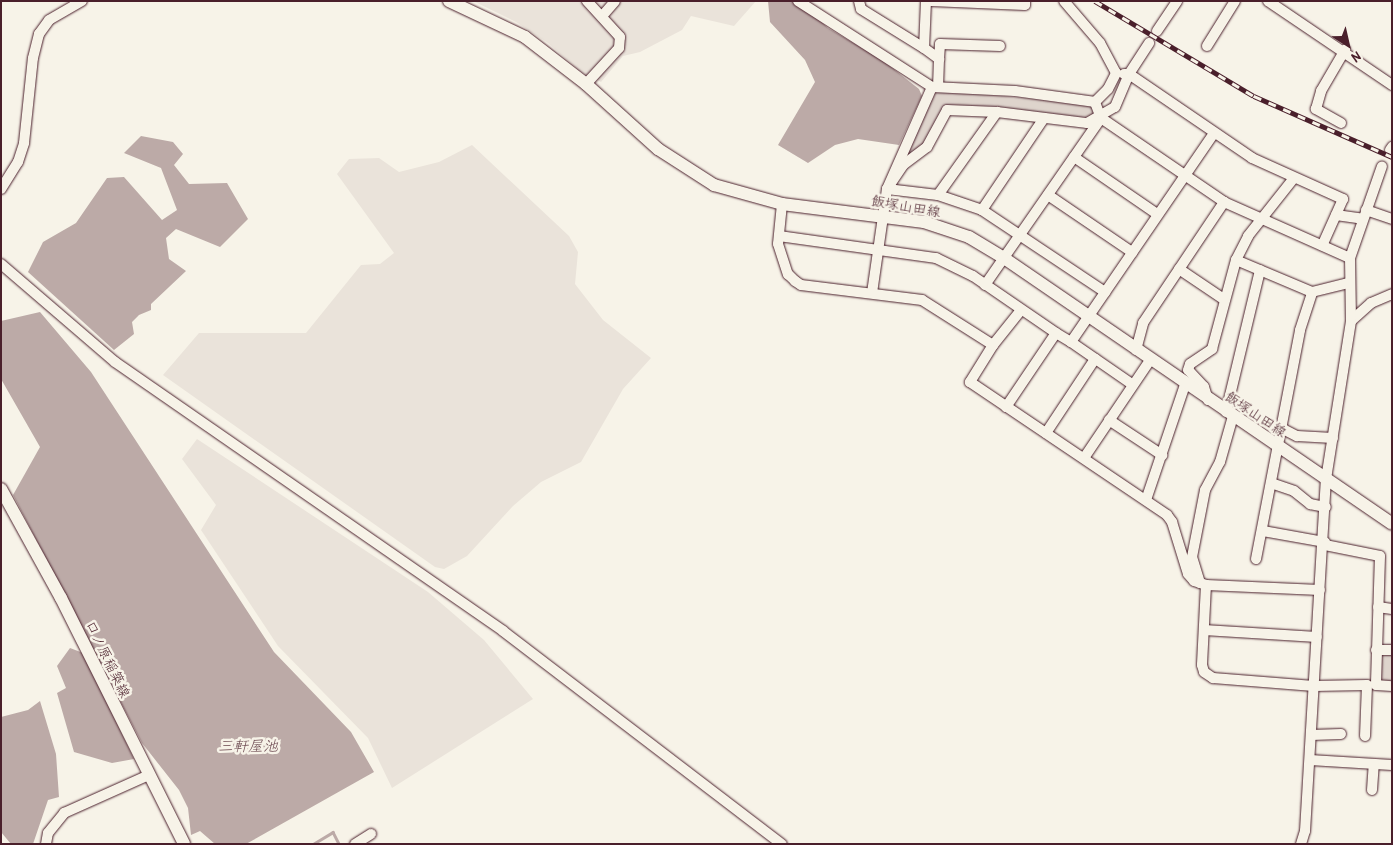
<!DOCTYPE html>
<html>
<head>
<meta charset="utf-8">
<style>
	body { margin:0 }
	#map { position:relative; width:1393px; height:845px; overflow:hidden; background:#f7f3e8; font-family:"Patrick Hand","Klee One",sans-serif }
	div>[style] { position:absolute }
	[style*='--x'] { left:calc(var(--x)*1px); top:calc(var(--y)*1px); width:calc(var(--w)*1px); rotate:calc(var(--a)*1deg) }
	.built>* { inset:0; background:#eae3da }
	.green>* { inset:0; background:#ded4cc }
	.water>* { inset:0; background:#bcaaa7 }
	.stream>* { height:2.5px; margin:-1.25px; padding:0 1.25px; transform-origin:1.25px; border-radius:1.25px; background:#bcaaa7 }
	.roads { filter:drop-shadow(0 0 1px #4a1f2b) drop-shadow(0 0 1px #4a1f2b) }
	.minor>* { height:10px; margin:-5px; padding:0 5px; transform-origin:5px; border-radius:5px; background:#f7f3e8 }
	.major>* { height:12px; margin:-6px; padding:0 6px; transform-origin:6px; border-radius:6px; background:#f7f3e8 }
	.rail>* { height:4.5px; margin-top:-2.25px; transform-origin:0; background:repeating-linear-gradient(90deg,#f7f3e8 0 8px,#4a1f2b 0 16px); box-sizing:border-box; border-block:1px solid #4a1f2b }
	span { translate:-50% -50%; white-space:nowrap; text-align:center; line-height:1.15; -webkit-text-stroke:5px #f7f3e8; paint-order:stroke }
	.street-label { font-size:14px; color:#4a1f2b }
	.water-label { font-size:15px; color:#6c4950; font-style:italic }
	.frame { position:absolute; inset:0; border:2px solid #4a1f2b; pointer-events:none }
	.north { position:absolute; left:1323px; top:20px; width:50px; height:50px; -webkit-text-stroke:4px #f7f3e8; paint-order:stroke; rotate:145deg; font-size:14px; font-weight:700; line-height:20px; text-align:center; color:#4a1f2b }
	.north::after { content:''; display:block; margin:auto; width:18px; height:22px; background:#4a1f2b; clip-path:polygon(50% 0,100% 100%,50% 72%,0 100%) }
</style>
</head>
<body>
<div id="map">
	<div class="built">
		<i style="clip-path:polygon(473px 1px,756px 1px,734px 26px,691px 16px,682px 30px,640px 52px,623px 56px,601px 82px,581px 72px,548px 43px,516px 22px)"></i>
		<i style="clip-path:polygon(472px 145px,569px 236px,578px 252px,575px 284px,603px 320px,651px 358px,623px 389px,581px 462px,541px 482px,513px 506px,467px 556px,444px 569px,435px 567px,163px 375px,199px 333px,306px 333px,361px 265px,380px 264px,394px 253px,337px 174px,349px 159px,379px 158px,399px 172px,439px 162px)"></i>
		<i style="clip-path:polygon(197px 439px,428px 592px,484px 640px,533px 699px,392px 788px,368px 738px,278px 646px,201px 530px,216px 505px,182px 459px)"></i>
	</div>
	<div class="green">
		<i style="clip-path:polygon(937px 90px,1090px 104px,1097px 112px,1091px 120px,949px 106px,926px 145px,903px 157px,932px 93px)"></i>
		<i style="clip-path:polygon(1379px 652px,1392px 653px,1392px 684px,1378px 683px)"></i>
	</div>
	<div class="water">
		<i style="clip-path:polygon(768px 1px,791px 1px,812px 13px,828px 28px,882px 60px,919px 89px,922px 96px,899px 145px,858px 139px,835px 145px,808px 163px,778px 145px,815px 82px,805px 60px,770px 22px)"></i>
		<i style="clip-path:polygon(141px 136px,173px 142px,183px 154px,174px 165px,189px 184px,227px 183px,248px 219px,220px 247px,176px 229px,166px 238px,169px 259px,186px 271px,151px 304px,151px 310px,139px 315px,132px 322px,134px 334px,114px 350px,28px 272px,43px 242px,76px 223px,107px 178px,124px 177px,162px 220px,177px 210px,161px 168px,124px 153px)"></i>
		<i style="clip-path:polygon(40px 312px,91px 372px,274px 652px,351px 732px,374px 772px,246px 844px,215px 844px,200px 831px,191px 835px,188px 808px,179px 790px,142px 743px,13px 495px,40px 447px,1px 379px,1px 321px)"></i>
		<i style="clip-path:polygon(70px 648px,83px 653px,134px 759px,112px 763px,74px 752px,57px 693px,66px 688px,57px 666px)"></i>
		<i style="clip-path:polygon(40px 701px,56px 754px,59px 797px,48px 800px,33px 844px,11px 844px,1px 832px,1px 717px,28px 710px)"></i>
	</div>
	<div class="stream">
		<i style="--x:313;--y:844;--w:23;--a:-31"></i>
		<i style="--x:333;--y:832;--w:13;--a:63"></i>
	</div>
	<div class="roads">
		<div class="minor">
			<i style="--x:798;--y:1;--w:159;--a:32.7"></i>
			<i style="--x:932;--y:87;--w:83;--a:2.8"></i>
			<i style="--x:1015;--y:91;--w:81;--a:7.8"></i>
			<i style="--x:1095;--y:102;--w:18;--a:-45"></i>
			<i style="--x:1108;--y:89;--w:18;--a:-63"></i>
			<i style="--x:1116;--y:73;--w:34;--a:-118"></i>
			<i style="--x:1100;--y:43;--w:55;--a:-130.6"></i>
			<i style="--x:859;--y:1;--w:8;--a:76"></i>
			<i style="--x:861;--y:9;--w:74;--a:31.8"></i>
			<i style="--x:926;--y:1;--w:47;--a:92.4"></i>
			<i style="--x:924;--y:48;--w:19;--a:36"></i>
			<i style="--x:939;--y:59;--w:28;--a:92"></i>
			<i style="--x:931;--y:1;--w:94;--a:2.4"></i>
			<i style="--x:1025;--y:5;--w:4;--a:-90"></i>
			<i style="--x:1268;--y:1;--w:150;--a:34.1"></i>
			<i style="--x:603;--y:15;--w:18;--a:-49"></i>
			<i style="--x:1157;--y:31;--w:36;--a:-56"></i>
			<i style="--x:1207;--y:46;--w:53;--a:-58.1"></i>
			<i style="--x:939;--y:59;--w:15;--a:-86"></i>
			<i style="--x:940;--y:44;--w:60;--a:1.9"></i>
			<i style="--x:1124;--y:74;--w:5;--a:0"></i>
			<i style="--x:1129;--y:74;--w:149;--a:34.3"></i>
			<i style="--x:1252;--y:158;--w:100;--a:24.3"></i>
			<i style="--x:1343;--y:199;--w:51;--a:114.1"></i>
			<i style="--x:586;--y:84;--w:49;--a:-47.5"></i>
			<i style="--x:619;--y:48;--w:11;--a:-85"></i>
			<i style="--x:620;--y:37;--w:49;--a:-132.5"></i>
			<i style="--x:932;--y:87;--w:111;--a:113.8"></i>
			<i style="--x:887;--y:189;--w:51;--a:6.7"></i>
			<i style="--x:938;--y:195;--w:46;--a:18.8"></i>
			<i style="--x:982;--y:210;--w:148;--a:33.7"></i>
			<i style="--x:1101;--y:118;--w:149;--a:34.3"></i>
			<i style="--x:1224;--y:202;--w:138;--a:24"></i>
			<i style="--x:1341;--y:123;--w:29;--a:-151"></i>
			<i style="--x:1316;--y:109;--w:19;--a:-74"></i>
			<i style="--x:1321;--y:91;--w:48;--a:-59.7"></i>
			<i style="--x:1390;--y:150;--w:4;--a:-56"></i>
			<i style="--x:1074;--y:157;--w:101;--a:34.5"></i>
			<i style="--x:1;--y:189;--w:32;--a:-58"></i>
			<i style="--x:18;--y:162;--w:20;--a:-72"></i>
			<i style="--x:24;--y:143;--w:85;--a:-84"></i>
			<i style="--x:33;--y:58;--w:25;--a:-76"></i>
			<i style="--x:39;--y:34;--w:17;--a:-54"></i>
			<i style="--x:49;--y:20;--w:38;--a:-30"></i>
			<i style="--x:938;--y:195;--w:102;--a:-54.6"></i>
			<i style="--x:1048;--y:195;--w:102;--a:34.2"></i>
			<i style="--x:782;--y:204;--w:40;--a:95.7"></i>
			<i style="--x:778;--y:244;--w:32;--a:72"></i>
			<i style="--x:788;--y:274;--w:10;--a:45"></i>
			<i style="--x:795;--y:281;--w:7;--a:34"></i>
			<i style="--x:801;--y:285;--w:122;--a:7.1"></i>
			<i style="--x:922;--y:300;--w:84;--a:32.4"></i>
			<i style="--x:993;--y:345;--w:44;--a:121.9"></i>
			<i style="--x:970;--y:382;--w:238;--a:34"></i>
			<i style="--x:1167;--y:515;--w:9;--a:54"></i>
			<i style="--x:1172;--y:522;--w:54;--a:72.9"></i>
			<i style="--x:1188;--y:574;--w:9;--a:49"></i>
			<i style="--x:1194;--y:581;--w:13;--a:18"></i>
			<i style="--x:1206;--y:585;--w:114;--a:2.5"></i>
			<i style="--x:982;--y:210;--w:111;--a:-56"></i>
			<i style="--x:1366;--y:210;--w:28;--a:19"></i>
			<i style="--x:1336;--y:215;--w:27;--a:8"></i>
			<i style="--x:779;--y:236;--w:159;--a:8"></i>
			<i style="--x:936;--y:258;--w:41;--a:25.9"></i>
			<i style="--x:973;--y:276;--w:101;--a:34.5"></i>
			<i style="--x:1236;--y:260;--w:82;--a:22.8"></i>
			<i style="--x:1312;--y:292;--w:38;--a:-14"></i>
			<i style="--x:1;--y:264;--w:150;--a:40.7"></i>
			<i style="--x:115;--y:362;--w:472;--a:34.7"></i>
			<i style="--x:503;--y:631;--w:351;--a:37.4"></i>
			<i style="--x:1179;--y:269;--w:55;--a:34"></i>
			<i style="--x:985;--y:285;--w:203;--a:-55.2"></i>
			<i style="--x:1101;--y:118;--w:17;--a:-111"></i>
			<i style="--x:872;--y:293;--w:105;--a:-81.8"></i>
			<i style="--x:887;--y:189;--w:29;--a:-56"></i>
			<i style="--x:903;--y:165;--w:30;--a:-37"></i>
			<i style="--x:927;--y:147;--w:42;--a:-61.6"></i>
			<i style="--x:947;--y:110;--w:50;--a:2.3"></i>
			<i style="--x:997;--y:112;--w:91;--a:7"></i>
			<i style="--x:1087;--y:123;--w:32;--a:-30"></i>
			<i style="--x:1115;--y:107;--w:36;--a:-67"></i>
			<i style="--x:1129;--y:74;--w:37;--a:-57"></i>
			<i style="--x:1351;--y:321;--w:27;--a:-42"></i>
			<i style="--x:1371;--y:303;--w:23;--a:-23"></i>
			<i style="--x:1071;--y:342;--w:75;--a:34.7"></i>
			<i style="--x:993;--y:345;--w:45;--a:-51.3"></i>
			<i style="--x:1136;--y:350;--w:28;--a:-75"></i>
			<i style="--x:1143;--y:323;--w:146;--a:-56.2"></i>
			<i style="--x:1208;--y:400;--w:14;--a:-107"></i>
			<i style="--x:1204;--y:387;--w:23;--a:-133"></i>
			<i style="--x:1188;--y:370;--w:6;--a:-72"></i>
			<i style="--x:1190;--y:364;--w:27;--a:-34"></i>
			<i style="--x:1212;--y:349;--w:92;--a:-74.9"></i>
			<i style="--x:1236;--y:260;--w:27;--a:-63"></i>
			<i style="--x:1248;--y:236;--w:74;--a:-51.6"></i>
			<i style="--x:1006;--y:407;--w:89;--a:-56"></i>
			<i style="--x:1056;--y:333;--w:17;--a:31"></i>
			<i style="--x:1071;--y:342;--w:253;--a:-55.6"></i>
			<i style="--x:1226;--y:412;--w:146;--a:-76.5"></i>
			<i style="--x:1109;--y:420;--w:64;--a:33.4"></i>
			<i style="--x:1281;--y:428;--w:18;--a:27"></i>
			<i style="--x:1297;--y:436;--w:36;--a:3"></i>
			<i style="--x:1046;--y:433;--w:89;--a:-56.5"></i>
			<i style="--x:1084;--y:458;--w:118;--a:-56"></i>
			<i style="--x:1271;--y:483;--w:24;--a:19"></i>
			<i style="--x:1294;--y:491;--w:21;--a:39"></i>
			<i style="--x:1310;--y:504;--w:16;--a:11"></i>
			<i style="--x:1146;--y:500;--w:121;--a:-71.3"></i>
			<i style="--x:1263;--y:531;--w:63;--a:10.1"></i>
			<i style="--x:1325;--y:545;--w:56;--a:11.3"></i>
			<i style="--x:1380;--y:556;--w:129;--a:91.8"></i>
			<i style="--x:1376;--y:685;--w:16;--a:4"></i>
			<i style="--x:1256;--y:559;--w:233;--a:-79.1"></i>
			<i style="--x:1300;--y:330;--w:40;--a:-72"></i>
			<i style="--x:1200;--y:583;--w:27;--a:-107"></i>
			<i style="--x:1192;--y:557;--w:68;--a:-79"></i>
			<i style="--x:1205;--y:490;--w:32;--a:-62"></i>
			<i style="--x:1220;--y:462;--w:48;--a:-74.2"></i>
			<i style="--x:1206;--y:585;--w:80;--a:92.9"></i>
			<i style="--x:1202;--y:665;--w:7;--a:74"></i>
			<i style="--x:1204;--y:672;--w:11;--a:34"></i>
			<i style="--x:1213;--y:678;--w:101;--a:4.5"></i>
			<i style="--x:1314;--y:686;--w:53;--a:-1.1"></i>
			<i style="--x:1367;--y:685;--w:51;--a:92.2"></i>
			<i style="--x:1378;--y:607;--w:14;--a:8"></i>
			<i style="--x:1204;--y:630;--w:113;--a:3.5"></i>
			<i style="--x:1376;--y:650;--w:16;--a:0"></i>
			<i style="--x:1311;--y:735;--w:30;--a:-2"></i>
			<i style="--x:1310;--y:760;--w:82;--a:3.5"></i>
			<i style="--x:1372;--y:790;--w:26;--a:-86"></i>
			<i style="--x:46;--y:844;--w:11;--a:-80"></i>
			<i style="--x:48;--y:833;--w:26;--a:-51"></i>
			<i style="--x:64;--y:813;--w:93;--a:-24.1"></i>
			<i style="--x:355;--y:844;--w:19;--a:-32"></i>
			<i style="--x:1301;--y:844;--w:14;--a:-73"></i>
			<i style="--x:1305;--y:831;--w:353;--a:-86.6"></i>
			<i style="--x:1326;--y:479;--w:160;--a:-81"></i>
			<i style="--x:1351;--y:321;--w:63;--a:-90.9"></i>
			<i style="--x:1350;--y:258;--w:97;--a:-70.8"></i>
		</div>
		<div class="major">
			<i style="--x:449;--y:1;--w:84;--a:25.3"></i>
			<i style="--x:525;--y:37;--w:77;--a:37.6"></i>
			<i style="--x:586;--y:84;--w:97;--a:42.1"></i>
			<i style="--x:658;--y:149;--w:67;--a:32.7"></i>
			<i style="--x:714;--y:185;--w:71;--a:15.6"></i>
			<i style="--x:782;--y:204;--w:143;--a:7.2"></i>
			<i style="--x:924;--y:222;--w:47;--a:18.4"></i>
			<i style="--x:969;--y:237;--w:41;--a:31"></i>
			<i style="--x:1004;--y:258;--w:470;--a:34.4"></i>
			<i style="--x:1;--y:489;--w:124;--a:61.2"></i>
			<i style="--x:61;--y:598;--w:275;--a:63.4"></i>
		</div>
	</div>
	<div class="rail">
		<i style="--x:1095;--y:1;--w:185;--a:30.9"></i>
		<i style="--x:1254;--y:96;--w:151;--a:23.8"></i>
	</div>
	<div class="street-label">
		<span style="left:906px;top:206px;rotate:10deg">飯塚山田線</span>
		<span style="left:1256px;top:414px;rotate:34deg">飯塚山田線</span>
		<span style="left:108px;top:659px;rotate:64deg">口ノ原稲築線</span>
	</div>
	<div class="water-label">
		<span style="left:248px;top:746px">三軒屋池</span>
	</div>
	<div class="frame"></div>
	<div class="north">N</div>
</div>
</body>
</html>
